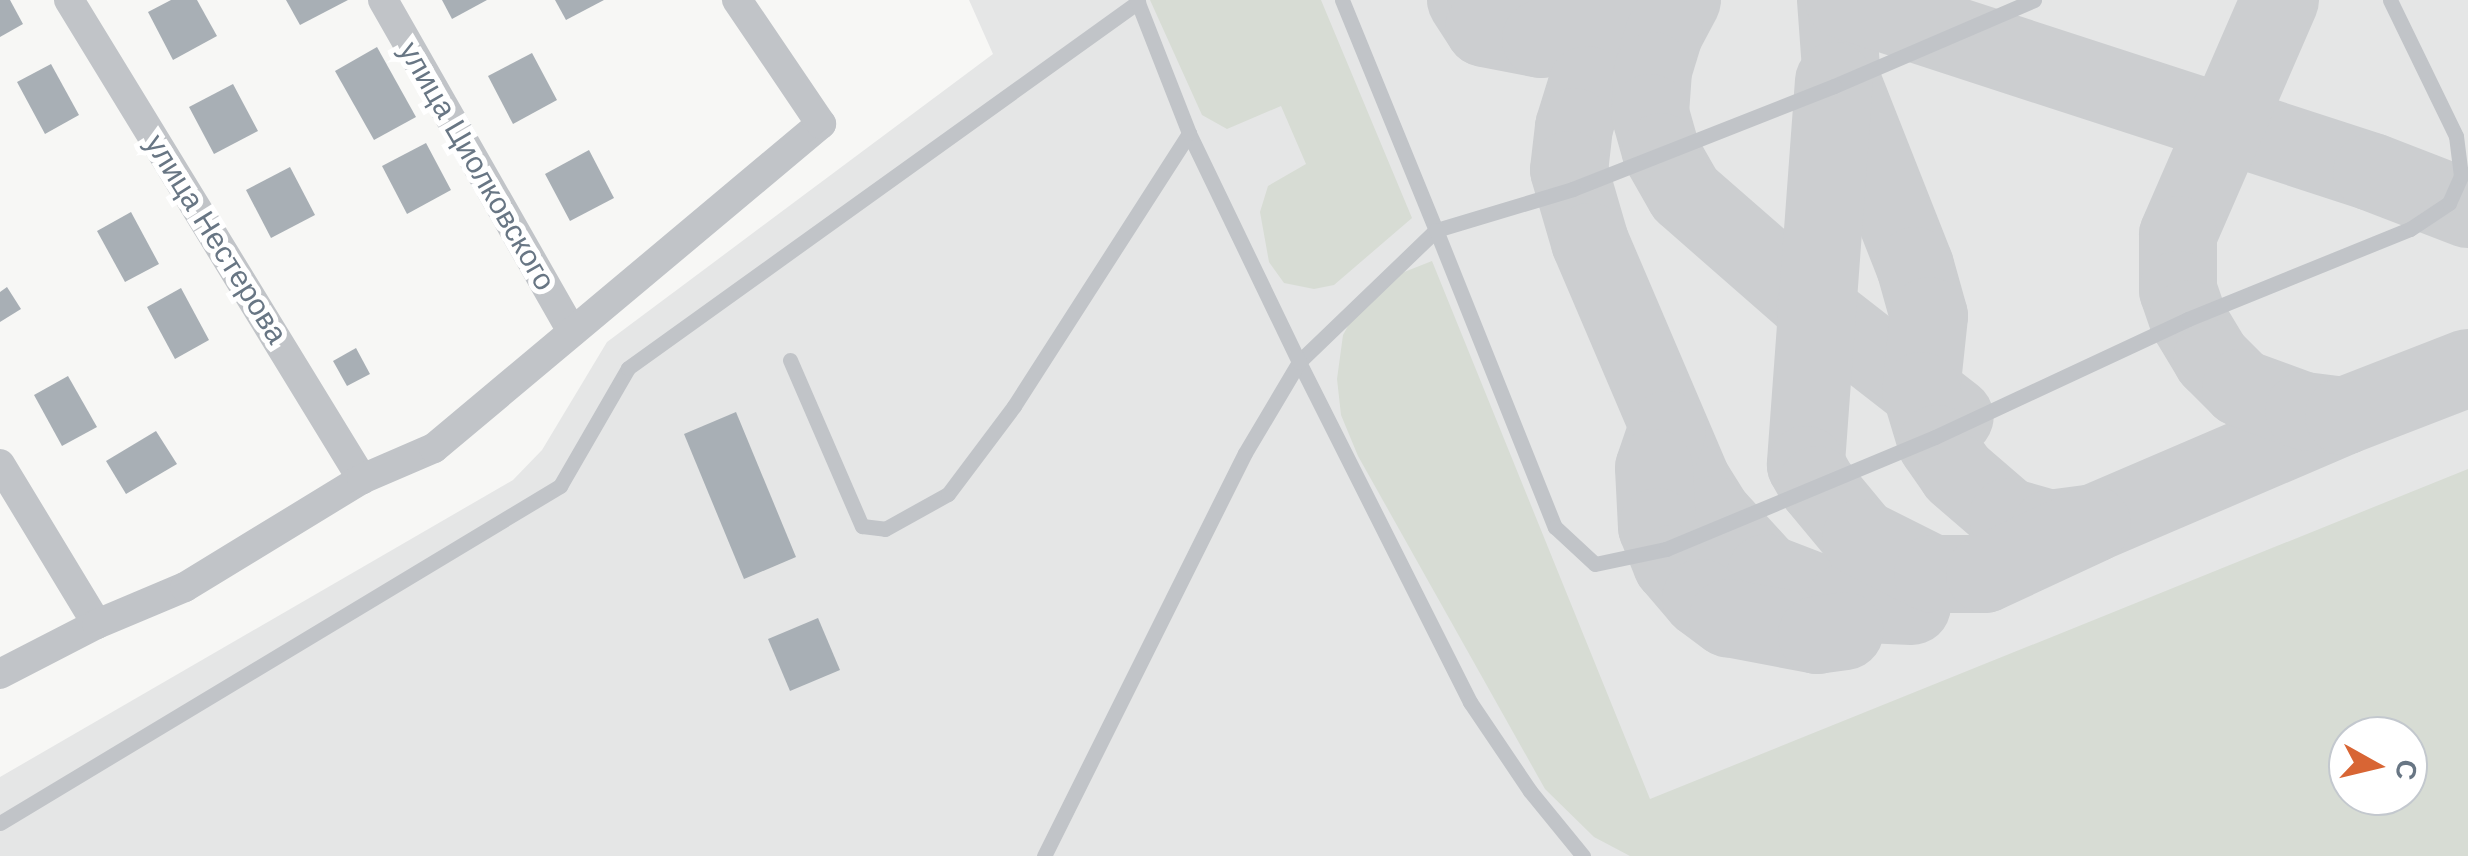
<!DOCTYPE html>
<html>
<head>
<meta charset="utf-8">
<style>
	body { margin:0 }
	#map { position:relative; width:2468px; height:856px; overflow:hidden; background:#f7f7f5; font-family:Arial,sans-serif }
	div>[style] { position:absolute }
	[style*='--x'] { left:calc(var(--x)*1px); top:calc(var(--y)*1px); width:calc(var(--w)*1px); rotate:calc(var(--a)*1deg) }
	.built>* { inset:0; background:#e5e6e6 }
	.green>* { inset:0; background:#d7dcd4 }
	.taxiway>* { height:78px; margin:-39px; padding:0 39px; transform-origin:39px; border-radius:39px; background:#ccced0 }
	.building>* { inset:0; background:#a8afb5 }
	.lane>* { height:15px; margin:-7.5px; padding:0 7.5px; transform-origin:7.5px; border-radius:7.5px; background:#c1c4c8 }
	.street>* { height:30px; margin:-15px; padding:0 15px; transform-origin:15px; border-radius:15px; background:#c1c4c8 }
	span { translate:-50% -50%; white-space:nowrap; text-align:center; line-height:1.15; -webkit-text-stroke:10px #fff; paint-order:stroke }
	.street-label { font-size:30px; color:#687684 }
	.north { position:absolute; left:2328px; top:716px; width:100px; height:100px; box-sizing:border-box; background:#fff; border:2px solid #c3c8ce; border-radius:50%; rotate:98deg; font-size:28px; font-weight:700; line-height:40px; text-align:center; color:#687684 }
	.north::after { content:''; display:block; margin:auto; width:35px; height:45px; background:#d86534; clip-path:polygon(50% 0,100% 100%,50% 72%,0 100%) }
</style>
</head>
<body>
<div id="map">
	<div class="built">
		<i style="clip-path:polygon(evenodd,969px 0,2468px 0,2468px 856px,0 856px,0 777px,513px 480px,542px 450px,607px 342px,993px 54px,969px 0,2348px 736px,2408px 736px,2408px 796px,2348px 796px,2348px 736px)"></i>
	</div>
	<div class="green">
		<i style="clip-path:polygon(1150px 0,1321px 0,1412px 218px,1334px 285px,1314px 289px,1284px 283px,1269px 262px,1260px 212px,1268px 186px,1306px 164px,1281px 106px,1227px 129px,1202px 115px)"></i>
		<i style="clip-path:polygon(evenodd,1432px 261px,1650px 799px,2468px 469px,2468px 856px,1630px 856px,1594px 837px,1545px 789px,1358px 456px,1341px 415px,1337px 379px,1343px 335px,1358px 308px,1394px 276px,1432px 261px,2348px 736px,2408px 736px,2408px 796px,2348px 796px,2348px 736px)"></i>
	</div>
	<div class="taxiway">
		<i style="--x:1466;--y:0;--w:33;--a:57"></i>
		<i style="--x:1484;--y:28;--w:58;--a:10.9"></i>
		<i style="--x:1541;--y:39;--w:102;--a:-22.5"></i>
		<i style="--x:1663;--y:0;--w:24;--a:147"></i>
		<i style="--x:1643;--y:13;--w:91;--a:127.9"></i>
		<i style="--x:1587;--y:85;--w:44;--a:107.2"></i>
		<i style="--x:1574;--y:127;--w:43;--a:96.6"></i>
		<i style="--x:1569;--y:170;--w:75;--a:73.7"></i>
		<i style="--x:1590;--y:242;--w:262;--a:66.9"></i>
		<i style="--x:1693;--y:483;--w:38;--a:58"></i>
		<i style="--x:1713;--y:515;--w:79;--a:47.6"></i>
		<i style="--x:1766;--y:573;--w:84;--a:21"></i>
		<i style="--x:1844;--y:603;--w:68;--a:2.5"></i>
		<i style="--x:1682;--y:0;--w:38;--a:118"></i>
		<i style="--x:1664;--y:34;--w:39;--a:107"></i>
		<i style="--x:1653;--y:71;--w:42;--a:94.1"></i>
		<i style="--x:1650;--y:113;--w:41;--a:74.2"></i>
		<i style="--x:1661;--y:152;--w:48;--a:60.3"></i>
		<i style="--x:1685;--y:194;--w:173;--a:41.2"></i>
		<i style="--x:1815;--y:308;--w:177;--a:37.9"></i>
		<i style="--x:1836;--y:0;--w:81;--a:85.8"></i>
		<i style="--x:1842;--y:81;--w:199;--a:68.5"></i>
		<i style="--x:1915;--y:266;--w:52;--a:74.4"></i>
		<i style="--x:1929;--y:316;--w:75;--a:96.1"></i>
		<i style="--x:1921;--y:391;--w:55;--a:73.2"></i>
		<i style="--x:1937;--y:444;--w:35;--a:55"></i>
		<i style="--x:1957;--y:473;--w:67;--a:40.8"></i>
		<i style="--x:2008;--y:517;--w:44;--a:15.9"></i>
		<i style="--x:2050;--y:529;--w:44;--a:-7.8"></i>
		<i style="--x:2094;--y:523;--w:272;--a:-23.2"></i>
		<i style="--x:1844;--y:0;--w:555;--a:18.04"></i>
		<i style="--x:2372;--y:172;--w:103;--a:21.1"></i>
		<i style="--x:2280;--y:0;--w:256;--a:113.5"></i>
		<i style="--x:2178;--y:235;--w:55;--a:90"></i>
		<i style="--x:2178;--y:290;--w:31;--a:71"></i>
		<i style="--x:2188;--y:319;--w:47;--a:59"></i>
		<i style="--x:2212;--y:359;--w:41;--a:45"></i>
		<i style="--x:2241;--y:388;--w:67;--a:20.1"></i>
		<i style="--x:2304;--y:411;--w:40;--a:7.1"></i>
		<i style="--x:2344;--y:416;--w:133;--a:-21.2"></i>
		<i style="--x:1834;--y:81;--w:385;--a:94.2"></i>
		<i style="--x:1806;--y:465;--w:23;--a:61"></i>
		<i style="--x:1817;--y:485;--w:69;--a:50.3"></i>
		<i style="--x:1861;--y:538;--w:80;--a:26.6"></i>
		<i style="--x:1933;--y:574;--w:52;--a:0"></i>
		<i style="--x:1985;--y:574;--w:118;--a:-25"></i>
		<i style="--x:1667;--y:430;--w:40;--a:108.9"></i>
		<i style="--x:1654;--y:468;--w:59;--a:87.1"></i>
		<i style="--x:1657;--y:527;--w:40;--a:68"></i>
		<i style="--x:1672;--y:564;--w:45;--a:49.5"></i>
		<i style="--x:1701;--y:598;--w:34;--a:37"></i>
		<i style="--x:1728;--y:618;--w:91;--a:10.8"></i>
		<i style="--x:1817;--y:635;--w:28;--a:-8"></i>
	</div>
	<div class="building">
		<i style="clip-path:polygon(0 0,10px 0,23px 24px,0 37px)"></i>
		<i style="clip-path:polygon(171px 0,197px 0,217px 36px,173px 60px,148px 12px)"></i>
		<i style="clip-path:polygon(286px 0,348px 0,300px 25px)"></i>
		<i style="clip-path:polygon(442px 0,487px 0,452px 19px)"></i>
		<i style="clip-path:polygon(555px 0,604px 0,566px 20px)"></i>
		<i style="clip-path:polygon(377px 47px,416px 117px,374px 140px,335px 71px)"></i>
		<i style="clip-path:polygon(532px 53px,557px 100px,513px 124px,488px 76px)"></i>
		<i style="clip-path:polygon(51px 64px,79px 115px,45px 134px,17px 82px)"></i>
		<i style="clip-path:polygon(233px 84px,258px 131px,214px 154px,189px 107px)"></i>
		<i style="clip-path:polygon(426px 143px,451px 190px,407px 214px,382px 166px)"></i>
		<i style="clip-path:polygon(589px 150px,614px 198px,570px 221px,545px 174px)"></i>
		<i style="clip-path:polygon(290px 167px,315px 215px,271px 238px,246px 190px)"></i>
		<i style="clip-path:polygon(131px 212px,159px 264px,125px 282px,97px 231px)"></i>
		<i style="clip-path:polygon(7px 287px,21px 309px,0 322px,0 292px)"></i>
		<i style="clip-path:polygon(181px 288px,209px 340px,175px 359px,147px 307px)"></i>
		<i style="clip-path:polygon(356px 348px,370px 374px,347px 386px,333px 361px)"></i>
		<i style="clip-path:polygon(68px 376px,97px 427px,62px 446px,34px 395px)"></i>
		<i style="clip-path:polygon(736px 412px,796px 557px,744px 579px,684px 434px)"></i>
		<i style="clip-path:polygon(156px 431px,177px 464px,126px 494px,106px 461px)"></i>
		<i style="clip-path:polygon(818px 618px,840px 670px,790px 691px,768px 639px)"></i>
	</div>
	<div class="lane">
		<i style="--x:1342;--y:0;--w:248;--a:67.8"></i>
		<i style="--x:1436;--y:230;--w:190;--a:136.1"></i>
		<i style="--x:1299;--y:362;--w:381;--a:63.3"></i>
		<i style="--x:1470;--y:702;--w:107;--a:56"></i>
		<i style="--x:1530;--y:791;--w:84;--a:50.8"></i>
		<i style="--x:2034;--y:0;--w:218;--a:156.7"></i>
		<i style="--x:1834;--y:86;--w:281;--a:158.5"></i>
		<i style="--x:1573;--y:189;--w:143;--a:163.3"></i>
		<i style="--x:1436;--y:230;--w:320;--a:68.2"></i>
		<i style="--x:1555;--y:527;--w:54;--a:42.8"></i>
		<i style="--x:1595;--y:564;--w:73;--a:-11.9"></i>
		<i style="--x:1666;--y:549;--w:291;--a:-22.6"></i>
		<i style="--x:1935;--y:437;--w:279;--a:-25"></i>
		<i style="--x:2188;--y:319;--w:240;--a:-22.1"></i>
		<i style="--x:2410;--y:229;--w:47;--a:-33.7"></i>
		<i style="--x:2449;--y:203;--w:30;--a:-66"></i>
		<i style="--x:2461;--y:176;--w:40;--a:-97.1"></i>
		<i style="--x:2456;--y:136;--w:151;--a:-115.9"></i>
		<i style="--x:790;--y:360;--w:181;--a:66.6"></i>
		<i style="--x:862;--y:526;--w:23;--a:7"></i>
		<i style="--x:885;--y:529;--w:72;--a:-29.1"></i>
		<i style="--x:948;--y:494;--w:110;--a:-53.1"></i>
		<i style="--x:1014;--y:406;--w:324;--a:-57.3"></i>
		<i style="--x:0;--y:823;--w:654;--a:-31.04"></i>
		<i style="--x:560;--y:486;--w:136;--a:-60"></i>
		<i style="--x:628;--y:368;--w:628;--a:-35.67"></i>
		<i style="--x:1044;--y:856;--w:450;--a:-63.5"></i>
		<i style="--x:1245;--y:453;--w:106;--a:-59.3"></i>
		<i style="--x:1299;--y:362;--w:254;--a:-115.7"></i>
		<i style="--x:1189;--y:133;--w:143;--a:-111.4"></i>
	</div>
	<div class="street">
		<i style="--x:69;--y:0;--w:562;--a:58.55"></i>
		<i style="--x:383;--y:0;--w:382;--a:60.3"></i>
		<i style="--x:0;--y:464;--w:187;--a:58.8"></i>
		<i style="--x:0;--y:674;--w:109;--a:-27.3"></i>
		<i style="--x:97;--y:624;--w:95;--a:-22.8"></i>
		<i style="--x:185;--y:587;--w:207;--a:-31.4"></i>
		<i style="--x:362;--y:479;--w:78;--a:-23.3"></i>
		<i style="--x:434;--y:448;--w:505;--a:-39.94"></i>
		<i style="--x:821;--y:124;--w:150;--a:-124.1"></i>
	</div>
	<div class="street-label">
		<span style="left:477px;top:166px;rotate:60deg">улица Циолковского</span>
		<span style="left:216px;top:239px;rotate:58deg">улица Нестерова</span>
	</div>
	<div class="north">С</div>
</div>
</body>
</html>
